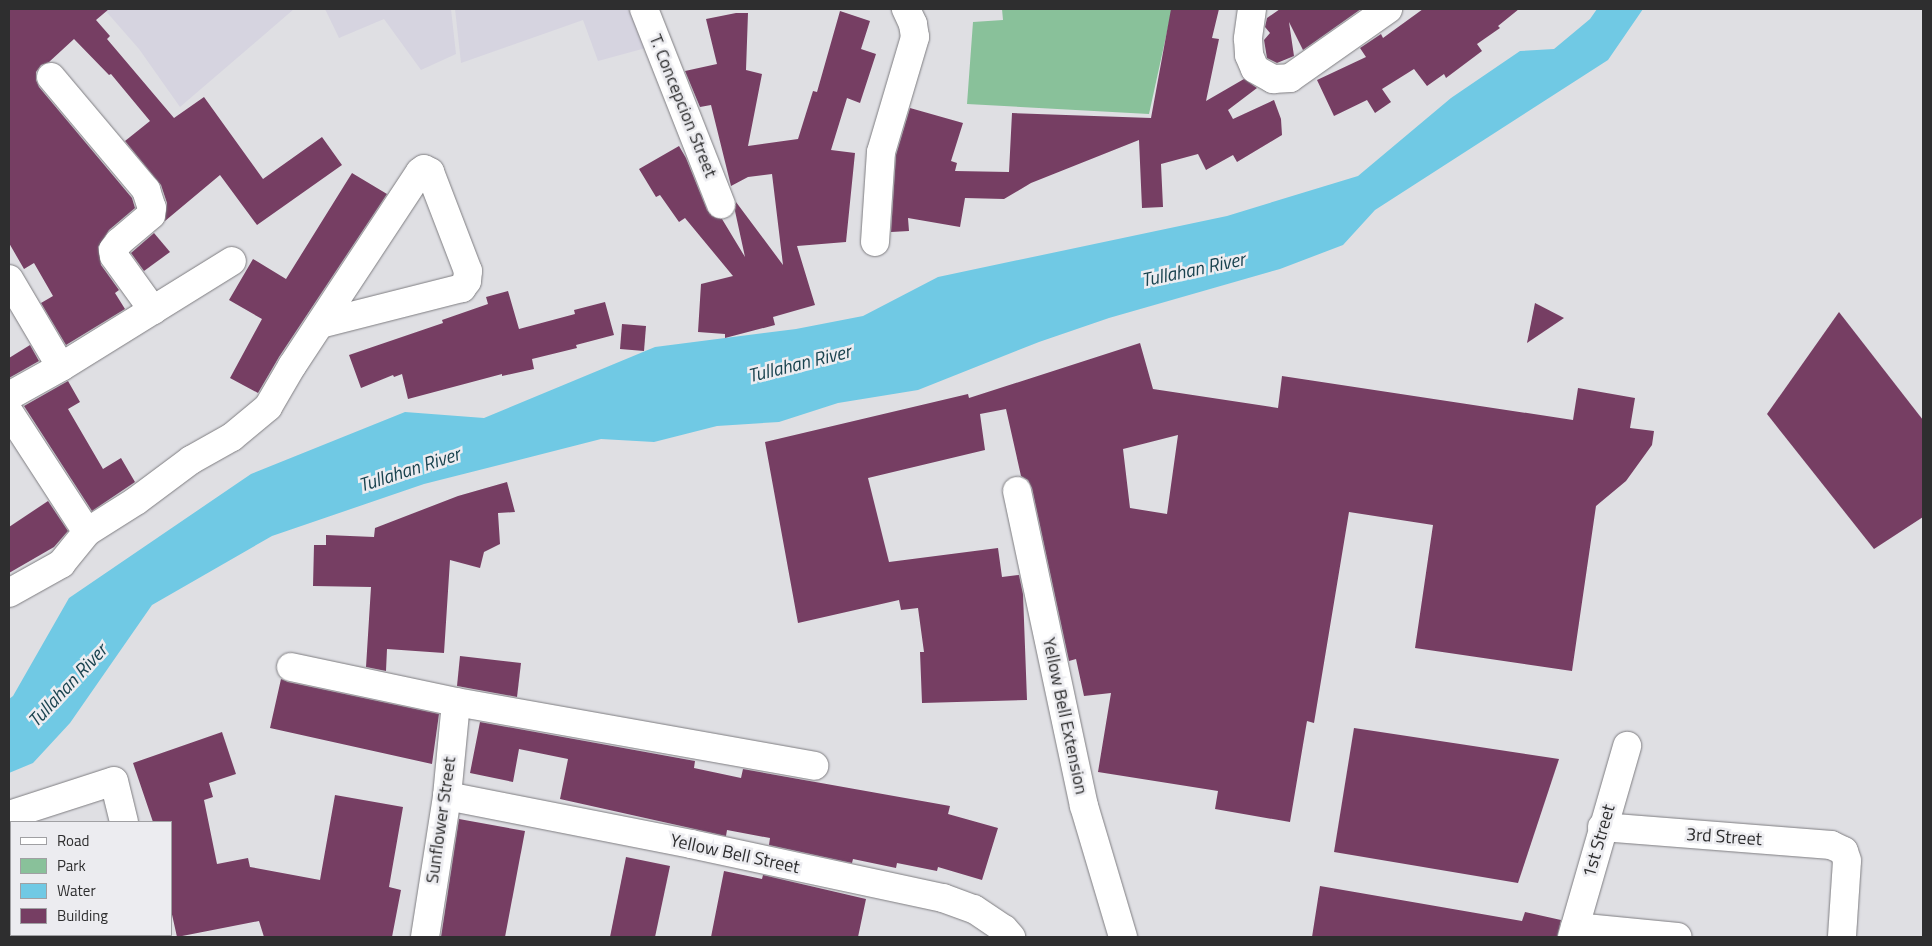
<!DOCTYPE html>
<html>
<head>
<meta charset="utf-8">
<style>
	body { margin:0 }
	#map { position:relative; width:1932px; height:946px; overflow:hidden; background:#dfdfe3; font-family:"Titillium Web",sans-serif }
	div>[style] { position:absolute }
	[style*='--x'] { left:calc(var(--x)*1px); top:calc(var(--y)*1px); width:calc(var(--w)*1px); rotate:calc(var(--a)*1deg) }
	.built>* { inset:0; background:#d6d4e0 }
	.green>* { inset:0; background:#89c19a }
	.water>* { inset:0; background:#70c9e4 }
	.building>* { inset:0; background:#763e63 }
	.roads { filter:drop-shadow(0 0 1px #7e7d81) drop-shadow(0 0 1px #7e7d81) }
	.minor>* { height:28px; margin:-14px; padding:0 14px; transform-origin:14px; border-radius:14px; background:#fff }
	span { translate:-50% -50%; white-space:nowrap; text-align:center; line-height:1.15; -webkit-text-stroke:5px #ececf0; paint-order:stroke }
	.street-label { font-size:18px; color:#2e2e2f }
	.water-label { font-size:19px; color:#1a434f; font-style:italic }
	.frame { position:absolute; inset:0; border:10px solid #2e2e2f; pointer-events:none }
	.legend { position:absolute; left:10px; top:821px; width:162px; height:115px; box-sizing:border-box; background:#ececf0; border:1px solid #a0a0a3; margin:0; padding:6px 9px; list-style:none; font-size:15px; color:#2e2e2f }
	.legend li { display:flex; align-items:center; gap:10px; height:25px }
	.legend b { width:25px; border:1px solid #a0a0a3 }
</style>
</head>
<body>
<div id="map">
	<div class="built">
		<i style="clip-path:polygon(104px 9px,294px 9px,180px 107px,139px 49px)"></i>
		<i style="clip-path:polygon(325px 9px,451px 9px,456px 54px,421px 70px,384px 19px,339px 38px)"></i>
		<i style="clip-path:polygon(455px 9px,638px 9px,653px 46px,598px 61px,583px 20px,461px 63px)"></i>
	</div>
	<div class="green">
		<i style="clip-path:polygon(1002px 9px,1172px 9px,1149px 114px,967px 104px,973px 22px,1003px 20px)"></i>
	</div>
	<div class="water">
		<i style="clip-path:polygon(1597px 9px,1643px 9px,1608px 60px,1375px 210px,1343px 245px,1280px 269px,1109px 318px,1039px 342px,918px 390px,838px 403px,779px 422px,717px 426px,654px 442px,601px 439px,424px 484px,272px 536px,152px 605px,70px 723px,33px 763px,9px 773px,9px 699px,13px 696px,69px 598px,251px 474px,405px 412px,484px 418px,655px 347px,796px 329px,863px 316px,938px 277px,1227px 216px,1358px 176px,1451px 98px,1520px 51px,1554px 49px,1590px 19px)"></i>
	</div>
	<div class="building">
		<i style="clip-path:polygon(9px 9px,109px 9px,96px 20px,110px 36px,107px 39px,174px 118px,204px 97px,263px 179px,322px 137px,342px 165px,257px 225px,220px 175px,165px 221px,167px 203px,161px 185px,125px 141px,150px 121px,111px 74px,109px 75px,74px 39px,49px 62px,41px 65px,36px 72px,36px 80px,39px 87px,132px 198px,135px 208px,109px 230px,98px 247px,101px 265px,119px 290px,115px 293px,125px 309px,66px 345px,41px 303px,53px 296px,34px 263px,24px 269px,9px 243px)"></i>
		<i style="clip-path:polygon(1171px 9px,1219px 9px,1212px 38px,1219px 39px,1206px 101px,1244px 79px,1257px 88px,1228px 110px,1233px 119px,1274px 100px,1281px 119px,1282px 135px,1237px 162px,1233px 155px,1206px 170px,1198px 154px,1161px 164px,1163px 207px,1142px 208px,1139px 140px,1031px 183px,1004px 199px,965px 198px,960px 227px,908px 218px,909px 231px,891px 232px,896px 155px,910px 108px,963px 123px,951px 161px,957px 163px,955px 171px,1009px 172px,1012px 113px,1151px 118px)"></i>
		<i style="clip-path:polygon(1280px 9px,1361px 9px,1303px 50px,1289px 22px,1294px 56px,1277px 63px,1267px 58px,1264px 40px,1270px 33px,1265px 27px,1267px 18px)"></i>
		<i style="clip-path:polygon(1423px 9px,1519px 9px,1498px 26px,1500px 28px,1477px 44px,1482px 51px,1446px 78px,1444px 74px,1427px 86px,1414px 69px,1382px 89px,1391px 102px,1375px 113px,1367px 100px,1334px 116px,1317px 80px,1366px 57px,1360px 48px,1381px 34px,1383px 38px)"></i>
		<i style="clip-path:polygon(840px 11px,870px 21px,861px 49px,876px 54px,860px 103px,847px 98px,831px 150px,855px 153px,846px 242px,797px 246px,815px 305px,773px 317px,775px 325px,725px 338px,725px 334px,698px 332px,701px 284px,733px 276px,685px 218px,679px 222px,660px 195px,656px 197px,639px 169px,679px 146px,686px 158px,707px 210px,712px 216px,722px 219px,745px 257px,735px 211px,736px 202px,783px 265px,772px 174px,748px 177px,731px 186px,711px 105px,700px 107px,685px 71px,717px 64px,706px 19px,736px 13px,748px 13px,746px 70px,762px 74px,748px 146px,798px 139px,813px 91px,817px 92px)"></i>
		<i style="clip-path:polygon(352px 173px,387px 194px,279px 357px,258px 393px,230px 378px,262px 319px,229px 300px,253px 259px,286px 279px)"></i>
		<i style="clip-path:polygon(154px 233px,170px 252px,144px 271px,131px 253px)"></i>
		<i style="clip-path:polygon(508px 291px,519px 329px,575px 314px,574px 310px,605px 302px,614px 335px,576px 345px,577px 348px,532px 359px,534px 369px,502px 376px,502px 374px,408px 399px,402px 374px,394px 377px,393px 375px,361px 388px,349px 355px,443px 323px,442px 320px,488px 304px,486px 297px)"></i>
		<i style="clip-path:polygon(1535px 303px,1564px 318px,1527px 343px)"></i>
		<i style="clip-path:polygon(1839px 312px,1923px 420px,1923px 517px,1874px 549px,1767px 414px)"></i>
		<i style="clip-path:polygon(622px 324px,646px 326px,644px 351px,620px 349px)"></i>
		<i style="clip-path:polygon(evenodd,1140px 343px,1153px 389px,1278px 408px,1282px 376px,1573px 420px,1578px 388px,1635px 398px,1630px 428px,1654px 431px,1652px 445px,1626px 481px,1596px 506px,1572px 671px,1415px 648px,1433px 525px,1349px 512px,1314px 723px,1307px 721px,1290px 822px,1215px 809px,1218px 791px,1098px 772px,1111px 693px,1084px 696px,1076px 659px,1069px 661px,1032px 488px,1028px 480px,1021px 476px,1006px 409px,980px 414px,985px 450px,868px 478px,889px 562px,998px 548px,1002px 577px,1019px 575px,1023px 594px,1027px 700px,922px 703px,920px 652px,924px 652px,918px 608px,901px 610px,899px 600px,798px 623px,765px 442px,968px 394px,969px 398px,1140px 343px,1178px 435px,1167px 514px,1130px 508px,1123px 449px,1178px 435px)"></i>
		<i style="clip-path:polygon(30px 345px,39px 361px,9px 378px,9px 358px)"></i>
		<i style="clip-path:polygon(68px 381px,80px 402px,68px 409px,103px 469px,121px 458px,135px 482px,92px 511px,24px 406px)"></i>
		<i style="clip-path:polygon(507px 482px,515px 512px,498px 513px,500px 544px,484px 552px,480px 568px,450px 560px,444px 653px,387px 649px,386px 671px,366px 667px,371px 587px,313px 586px,314px 545px,326px 545px,326px 535px,374px 537px,375px 528px,458px 496px)"></i>
		<i style="clip-path:polygon(48px 501px,68px 531px,54px 547px,9px 573px,9px 527px)"></i>
		<i style="clip-path:polygon(460px 656px,521px 663px,517px 697px,457px 686px)"></i>
		<i style="clip-path:polygon(281px 679px,288px 682px,439px 714px,432px 764px,270px 728px)"></i>
		<i style="clip-path:polygon(480px 722px,695px 761px,694px 768px,741px 778px,743px 769px,950px 806px,948px 814px,998px 828px,982px 880px,938px 867px,937px 871px,897px 863px,896px 868px,853px 859px,852px 863px,769px 845px,770px 838px,727px 830px,726px 836px,560px 799px,568px 759px,519px 749px,513px 782px,470px 773px)"></i>
		<i style="clip-path:polygon(1354px 728px,1559px 759px,1518px 883px,1334px 852px)"></i>
		<i style="clip-path:polygon(222px 732px,236px 774px,209px 783px,213px 797px,204px 800px,217px 864px,248px 858px,250px 867px,320px 880px,335px 795px,403px 807px,389px 887px,401px 890px,392px 937px,264px 937px,259px 921px,177px 937px,171px 910px,171px 822px,153px 822px,133px 763px)"></i>
		<i style="clip-path:polygon(459px 819px,525px 831px,505px 937px,441px 937px)"></i>
		<i style="clip-path:polygon(626px 857px,670px 866px,655px 937px,610px 937px)"></i>
		<i style="clip-path:polygon(724px 871px,762px 879px,763px 875px,866px 899px,858px 937px,711px 937px)"></i>
		<i style="clip-path:polygon(1320px 886px,1522px 921px,1525px 912px,1561px 920px,1557px 937px,1312px 937px)"></i>
	</div>
	<div class="roads">
		<div class="minor">
			<i style="--x:644;--y:9;--w:210;--a:68.5"></i>
			<i style="--x:1252;--y:9;--w:30;--a:98"></i>
			<i style="--x:1248;--y:39;--w:16;--a:86"></i>
			<i style="--x:1249;--y:55;--w:15;--a:67"></i>
			<i style="--x:1255;--y:69;--w:21;--a:29"></i>
			<i style="--x:1273;--y:79;--w:17;--a:-3"></i>
			<i style="--x:1290;--y:78;--w:120;--a:-35.1"></i>
			<i style="--x:51;--y:77;--w:148;--a:49.9"></i>
			<i style="--x:146;--y:190;--w:19;--a:72"></i>
			<i style="--x:152;--y:208;--w:7;--a:98"></i>
			<i style="--x:151;--y:215;--w:42;--a:139.8"></i>
			<i style="--x:119;--y:242;--w:10;--a:127"></i>
			<i style="--x:113;--y:250;--w:6;--a:81"></i>
			<i style="--x:114;--y:256;--w:67;--a:54.2"></i>
			<i style="--x:875;--y:242;--w:90;--a:-86.2"></i>
			<i style="--x:881;--y:152;--w:120;--a:-73.5"></i>
			<i style="--x:915;--y:37;--w:13;--a:-99"></i>
			<i style="--x:913;--y:24;--w:17;--a:-115"></i>
			<i style="--x:9;--y:279;--w:102;--a:59.4"></i>
			<i style="--x:9;--y:396;--w:60;--a:-29.1"></i>
			<i style="--x:61;--y:367;--w:201;--a:-31.8"></i>
			<i style="--x:9;--y:412;--w:143;--a:57"></i>
			<i style="--x:1017;--y:491;--w:322;--a:78"></i>
			<i style="--x:1084;--y:806;--w:137;--a:73.4"></i>
			<i style="--x:9;--y:593;--w:60;--a:-29.1"></i>
			<i style="--x:61;--y:564;--w:41;--a:-50.9"></i>
			<i style="--x:87;--y:532;--w:58;--a:-32.3"></i>
			<i style="--x:136;--y:501;--w:69;--a:-36.7"></i>
			<i style="--x:191;--y:460;--w:47;--a:-29.3"></i>
			<i style="--x:232;--y:437;--w:47;--a:-39.8"></i>
			<i style="--x:268;--y:407;--w:48;--a:-59.7"></i>
			<i style="--x:292;--y:366;--w:232;--a:-56.6"></i>
			<i style="--x:420;--y:172;--w:5;--a:-37"></i>
			<i style="--x:424;--y:169;--w:7;--a:27"></i>
			<i style="--x:430;--y:172;--w:106;--a:69"></i>
			<i style="--x:468;--y:271;--w:10;--a:96"></i>
			<i style="--x:467;--y:281;--w:9;--a:126"></i>
			<i style="--x:462;--y:288;--w:146;--a:165.8"></i>
			<i style="--x:291;--y:667;--w:169;--a:12"></i>
			<i style="--x:456;--y:702;--w:364;--a:10.1"></i>
			<i style="--x:447;--y:796;--w:249;--a:11.1"></i>
			<i style="--x:691;--y:844;--w:258;--a:12.1"></i>
			<i style="--x:943;--y:898;--w:33;--a:20"></i>
			<i style="--x:974;--y:909;--w:36;--a:34"></i>
			<i style="--x:1004;--y:929;--w:11;--a:49"></i>
			<i style="--x:9;--y:815;--w:110;--a:-17.9"></i>
			<i style="--x:114;--y:781;--w:42;--a:76.3"></i>
			<i style="--x:1602;--y:827;--w:230;--a:4.5"></i>
			<i style="--x:1831;--y:845;--w:14;--a:25"></i>
			<i style="--x:1844;--y:851;--w:10;--a:73"></i>
			<i style="--x:1847;--y:861;--w:76;--a:93.8"></i>
			<i style="--x:1575;--y:927;--w:103;--a:5.5"></i>
			<i style="--x:151;--y:935;--w:2;--a:63"></i>
			<i style="--x:425;--y:937;--w:143;--a:-81.1"></i>
			<i style="--x:447;--y:796;--w:94;--a:-84.5"></i>
			<i style="--x:1572;--y:937;--w:199;--a:-73.9"></i>
		</div>
	</div>
	<div class="street-label">
		<span style="left:683px;top:106px;rotate:68deg">T. Concepcion Street</span>
		<span style="left:1065px;top:716px;rotate:78deg">Yellow Bell Extension</span>
		<span style="left:441px;top:820px;rotate:-82deg">Sunflower Street</span>
		<span style="left:1724px;top:837px;rotate:4deg">3rd Street</span>
		<span style="left:1599px;top:841px;rotate:-74deg">1st Street</span>
		<span style="left:735px;top:854px;rotate:12deg">Yellow Bell Street</span>
	</div>
	<div class="water-label">
		<span style="left:1193px;top:269px;rotate:-12deg">Tullahan River</span>
		<span style="left:799px;top:363px;rotate:-14deg">Tullahan River</span>
		<span style="left:409px;top:469px;rotate:-18deg">Tullahan River</span>
		<span style="left:67px;top:685px;rotate:-47deg">Tullahan River</span>
	</div>
	<div class="frame"></div>
	<ul class="legend">
	<li><b style="height:6px;background:#fff"></b>Road</li>
	<li><b style="height:14px;background:#89c19a"></b>Park</li>
	<li><b style="height:14px;background:#70c9e4"></b>Water</li>
	<li><b style="height:14px;background:#763e63"></b>Building</li>
	</ul>
</div>
</body>
</html>
